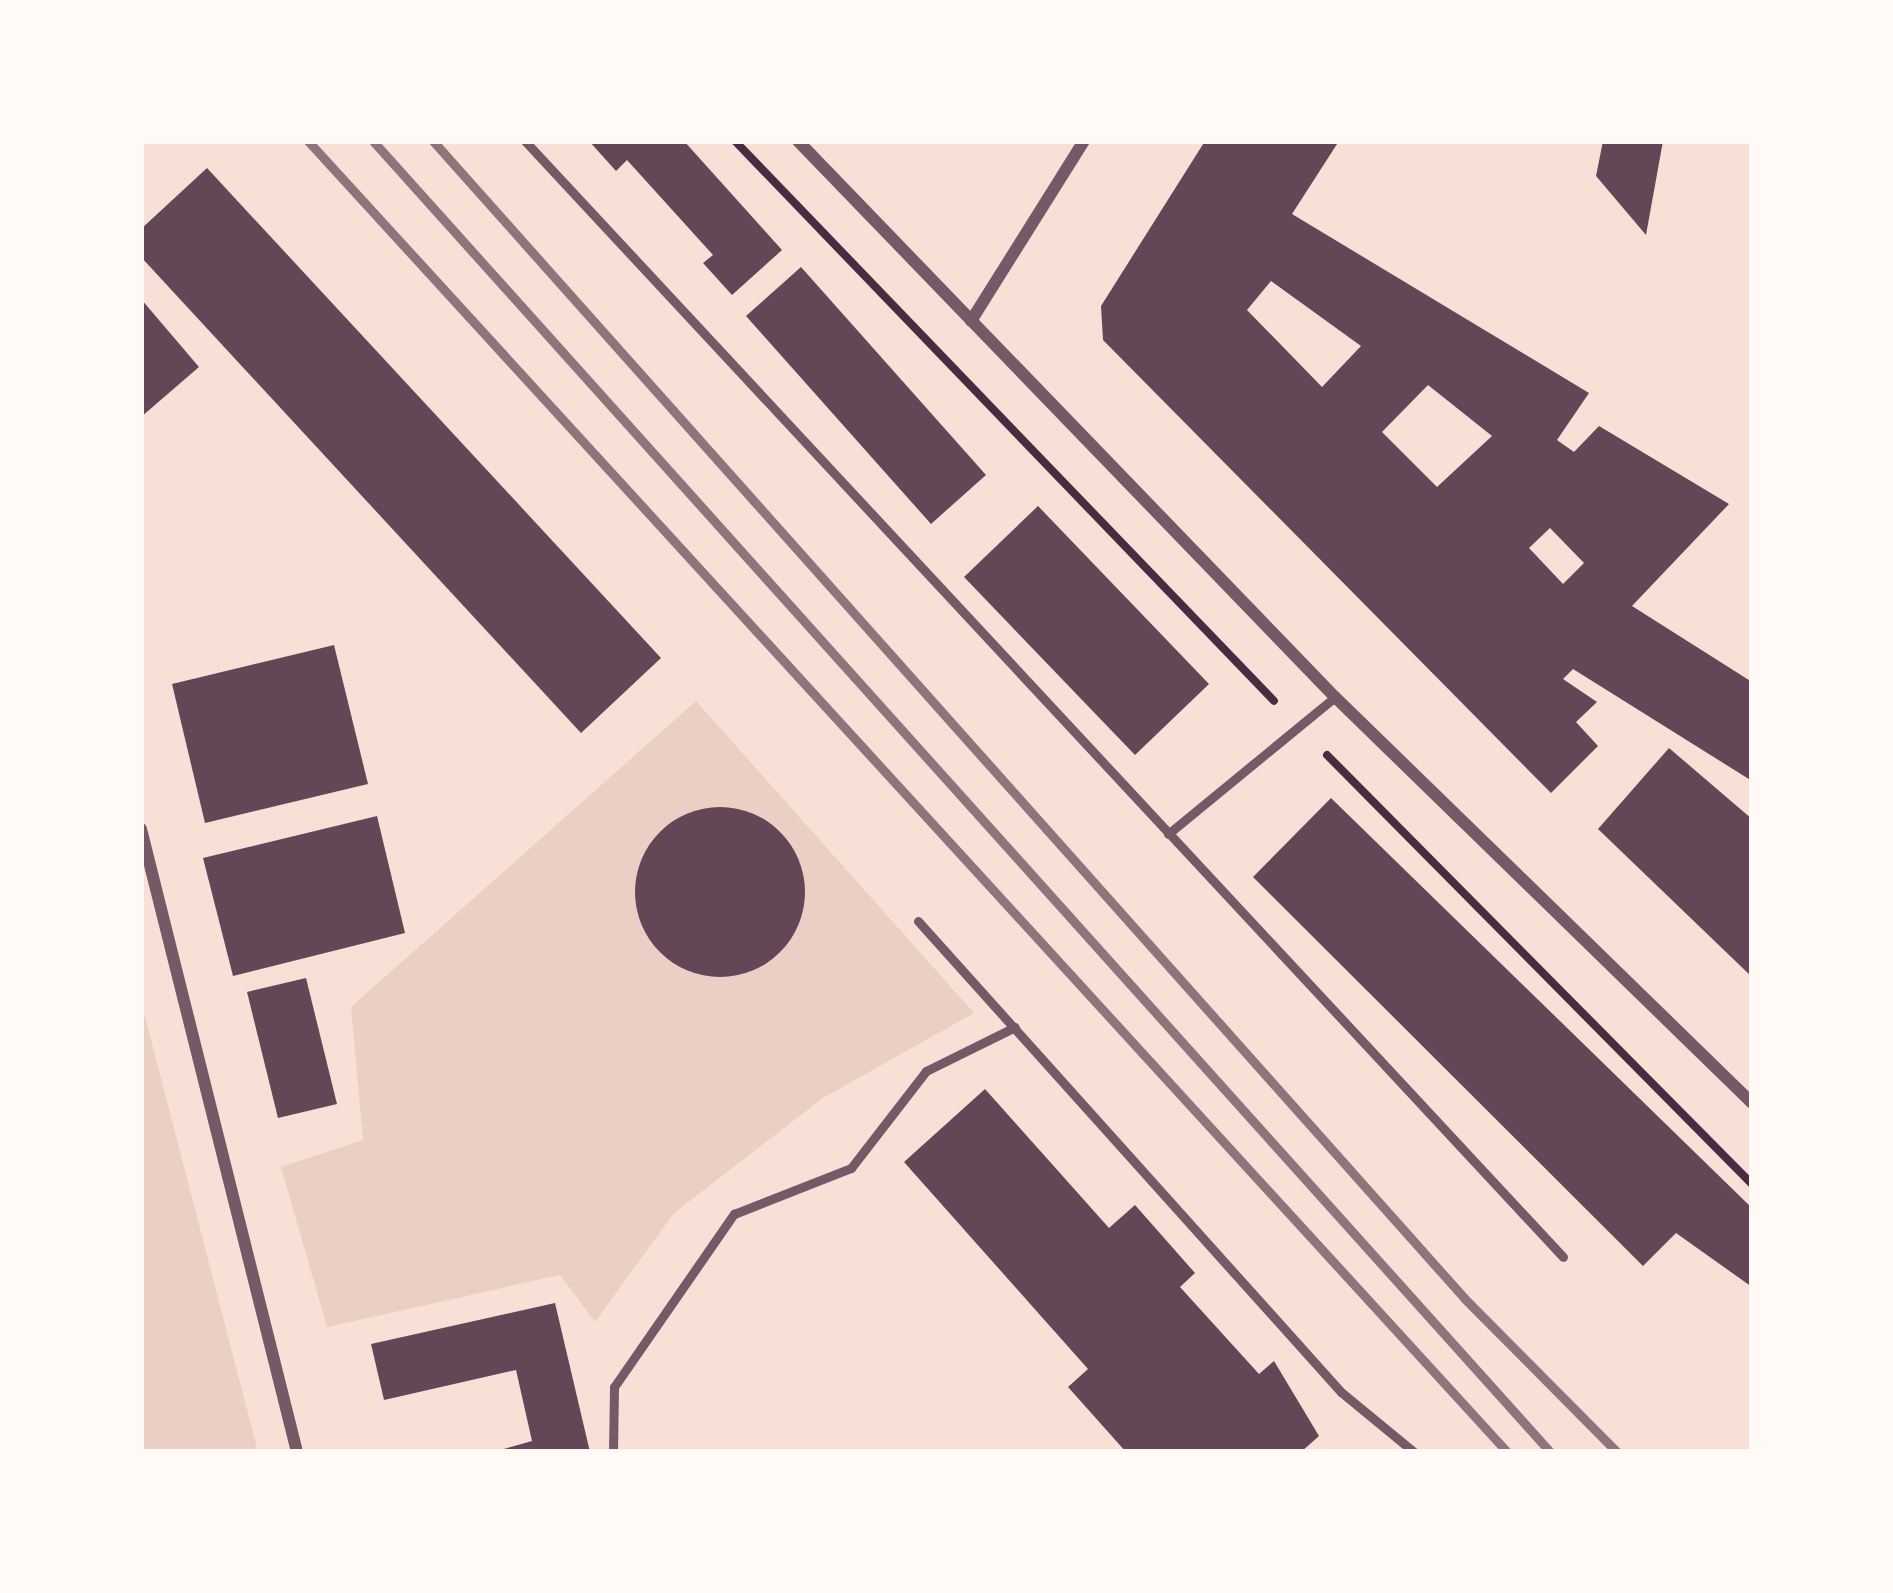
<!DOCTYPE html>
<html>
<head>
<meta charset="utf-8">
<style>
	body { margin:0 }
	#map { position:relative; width:1893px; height:1593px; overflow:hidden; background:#f7e1d7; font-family:"Fira Sans Condensed",sans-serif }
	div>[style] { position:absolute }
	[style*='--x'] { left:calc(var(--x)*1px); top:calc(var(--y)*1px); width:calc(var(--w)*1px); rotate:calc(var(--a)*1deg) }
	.green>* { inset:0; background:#ebcfc5 }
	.building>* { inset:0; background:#644757 }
	.round { border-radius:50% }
	.path>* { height:8px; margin:-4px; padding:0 4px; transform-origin:4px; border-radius:4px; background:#4a2c40 }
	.service>* { height:9px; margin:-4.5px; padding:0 4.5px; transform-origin:4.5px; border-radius:4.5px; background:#755966 }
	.minor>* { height:12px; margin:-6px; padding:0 6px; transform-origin:6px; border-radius:6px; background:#755966 }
	.rail>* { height:9px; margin:-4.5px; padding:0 4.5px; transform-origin:4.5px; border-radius:4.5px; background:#8f747c }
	span { translate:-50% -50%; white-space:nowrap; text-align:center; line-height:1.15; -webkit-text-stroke:9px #fffaf5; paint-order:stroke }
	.frame { position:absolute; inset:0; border:144px solid #fffaf5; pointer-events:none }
</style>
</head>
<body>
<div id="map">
	<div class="green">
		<i style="clip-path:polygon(696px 701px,974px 1013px,823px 1098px,674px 1213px,595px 1322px,560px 1275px,327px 1327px,281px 1167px,363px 1140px,351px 1007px)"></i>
		<i style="clip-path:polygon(141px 1001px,258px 1452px,141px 1452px)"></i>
	</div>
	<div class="building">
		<i style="clip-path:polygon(589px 141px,684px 141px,782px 250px,732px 295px,703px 263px,713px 255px,627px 160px,616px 171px)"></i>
		<i style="clip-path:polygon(evenodd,1205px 141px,1339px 141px,1292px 214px,1589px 393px,1557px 440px,1574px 452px,1599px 426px,1729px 504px,1632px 606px,1752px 682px,1752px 781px,1573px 669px,1563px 679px,1597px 702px,1576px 722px,1598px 746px,1551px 793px,1103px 340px,1101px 306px,1205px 141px,1271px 281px,1361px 346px,1322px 387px,1247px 310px,1271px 281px,1205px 141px,1428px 385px,1492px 436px,1437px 487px,1382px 432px,1428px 385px,1205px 141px,1550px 528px,1584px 563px,1563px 584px,1529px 548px,1550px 528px)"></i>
		<i style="clip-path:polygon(1603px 141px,1663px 141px,1646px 235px,1596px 176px)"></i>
		<i style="clip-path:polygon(207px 168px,661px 658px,581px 733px,141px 257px,141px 229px)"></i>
		<i style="clip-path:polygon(801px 267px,986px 475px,931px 524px,746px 316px)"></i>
		<i style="clip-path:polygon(141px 299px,199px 367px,141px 417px)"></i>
		<i style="clip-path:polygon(1038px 506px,1209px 684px,1135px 755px,964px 577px)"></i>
		<i style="clip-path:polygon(334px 645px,368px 784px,205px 823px,172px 684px)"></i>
		<i style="clip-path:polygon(1669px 748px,1752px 819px,1752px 977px,1598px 829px)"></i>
		<i style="clip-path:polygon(1331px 798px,1752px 1208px,1752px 1287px,1676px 1233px,1643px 1266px,1253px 877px)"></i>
		<i class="round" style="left:635px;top:807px;width:170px;height:170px"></i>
		<i style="clip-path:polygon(377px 816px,405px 933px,233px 976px,203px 858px)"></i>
		<i style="clip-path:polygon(306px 978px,337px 1104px,278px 1118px,247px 992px)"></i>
		<i style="clip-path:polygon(985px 1089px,1109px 1228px,1135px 1205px,1195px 1273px,1180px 1287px,1259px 1374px,1274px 1361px,1319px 1436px,1301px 1452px,1126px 1452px,1068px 1387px,1088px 1369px,904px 1162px)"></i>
		<i style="clip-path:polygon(555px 1303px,590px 1452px,493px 1452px,532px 1441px,516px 1370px,384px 1400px,371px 1344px)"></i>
	</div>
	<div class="path">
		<i style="--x:735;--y:141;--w:777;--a:46.09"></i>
		<i style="--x:1327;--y:755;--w:604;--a:45.27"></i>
	</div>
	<div class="service">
		<i style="--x:525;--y:141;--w:1524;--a:47.07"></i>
		<i style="--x:1168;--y:834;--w:216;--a:-39.4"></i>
		<i style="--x:918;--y:921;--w:633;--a:48.07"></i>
		<i style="--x:1341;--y:1392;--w:94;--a:39.4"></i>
		<i style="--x:613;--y:1452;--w:65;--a:-89.1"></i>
		<i style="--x:614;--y:1387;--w:211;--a:-55.3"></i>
		<i style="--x:734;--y:1214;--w:126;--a:-21.5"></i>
		<i style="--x:851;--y:1168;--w:123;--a:-52.3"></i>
		<i style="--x:926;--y:1071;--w:99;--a:-26.3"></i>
	</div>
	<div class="minor">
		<i style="--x:798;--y:141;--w:773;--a:46"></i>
		<i style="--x:1335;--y:697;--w:582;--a:44.23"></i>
		<i style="--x:971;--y:321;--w:213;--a:-57.9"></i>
		<i style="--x:141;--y:829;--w:642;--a:75.94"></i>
	</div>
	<div class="rail">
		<i style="--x:308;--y:141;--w:1777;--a:47.55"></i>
		<i style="--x:373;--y:141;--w:1762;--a:48.08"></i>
		<i style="--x:433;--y:141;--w:1551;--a:48.29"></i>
		<i style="--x:1465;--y:1299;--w:216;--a:45.2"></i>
	</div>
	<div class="frame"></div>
</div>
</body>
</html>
